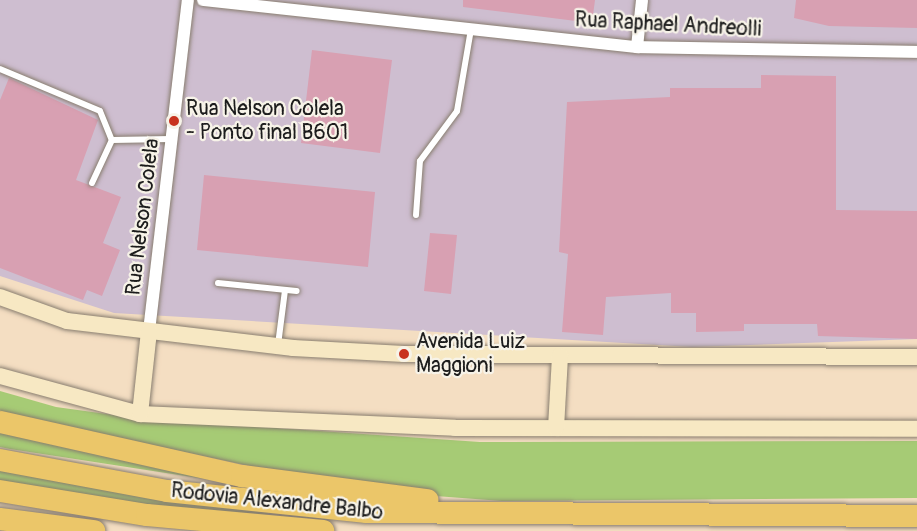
<!DOCTYPE html>
<html>
<head>
<meta charset="utf-8">
<style>
	body { margin:0 }
	#map { position:relative; width:917px; height:531px; overflow:hidden; background:#f4dec2; font-family:Pangolin,sans-serif }
	div>[style] { position:absolute }
	[style*='--x'] { left:calc(var(--x)*1px); top:calc(var(--y)*1px); width:calc(var(--w)*1px); rotate:calc(var(--a)*1deg) }
	.industrial>* { inset:0; background:#cebed0 }
	.green>* { inset:0; background:#a6cb75 }
	.building>* { inset:0; background:#d8a0b2 }
	.roads { filter:drop-shadow(0 0 2px #887d6f) drop-shadow(0 0 2px #887d6f) }
	.lane>* { height:6px; margin:-3px; padding:0 3px; transform-origin:3px; border-radius:3px; background:#fff }
	.street>* { height:12px; margin:-6px; padding:0 6px; transform-origin:6px; border-radius:6px; background:#fff }
	.secondary>* { height:16px; margin:-8px; padding:0 8px; transform-origin:8px; border-radius:8px; background:#f7e8c3 }
	.highway>* { height:22px; margin:-11px; padding:0 11px; transform-origin:11px; border-radius:11px; background:#ebc669 }
	.dots>* { width:16px; height:16px; translate:-50% -50%; box-sizing:border-box; border:3px solid #f7f3e8; border-radius:50% }
	span { translate:-50% -50%; white-space:nowrap; text-align:center; line-height:1.15; -webkit-text-stroke:4.5px #f7f3e8; paint-order:stroke }
	.street-label { font-size:21px; color:#1c1c1c }
	.poi-label { font-size:21px; color:#1c1c1c }
	.left { translate:0 -50%; text-align:left }
</style>
</head>
<body>
<div id="map">
	<div class="industrial">
		<i style="clip-path:polygon(0 0,917px 0,917px 339px,692px 347px,114px 313px,0 276px)"></i>
	</div>
	<div class="green">
		<i style="clip-path:polygon(0 391px,56px 407px,143px 419px,480px 442px,917px 441px,917px 498px,502px 501px,409px 494px,339px 485px,0 413px)"></i>
		<i style="clip-path:polygon(0 432px,231px 483px,10px 449px,0 447px)"></i>
		<i style="clip-path:polygon(0 468px,268px 511px,266px 521px,0 484px)"></i>
	</div>
	<div class="building">
		<i style="clip-path:polygon(463px 0,595px 0,592px 23px,463px 7px)"></i>
		<i style="clip-path:polygon(796px 0,917px 0,917px 28px,829px 26px,794px 18px)"></i>
		<i style="clip-path:polygon(312px 50px,392px 60px,380px 153px,301px 143px)"></i>
		<i style="clip-path:polygon(761px 75px,836px 76px,836px 210px,917px 211px,917px 339px,818px 336px,817px 324px,744px 324px,744px 331px,696px 332px,696px 313px,671px 313px,671px 293px,606px 297px,603px 335px,562px 332px,568px 254px,559px 252px,567px 102px,670px 97px,670px 88px,761px 88px)"></i>
		<i style="clip-path:polygon(9px 78px,98px 120px,76px 180px,121px 197px,103px 243px,120px 250px,102px 296px,87px 290px,83px 300px,0 268px,0 100px)"></i>
		<i style="clip-path:polygon(204px 175px,375px 192px,368px 267px,197px 250px)"></i>
		<i style="clip-path:polygon(430px 233px,457px 235px,451px 294px,424px 291px)"></i>
	</div>
	<div class="roads">
		<div class="lane">
			<i style="--x:0;--y:69;--w:108;--a:22.8"></i>
			<i style="--x:100;--y:111;--w:31;--a:68"></i>
			<i style="--x:92;--y:183;--w:47;--a:-65.1"></i>
			<i style="--x:112;--y:140;--w:59;--a:-1"></i>
			<i style="--x:416;--y:215;--w:54;--a:-85.8"></i>
			<i style="--x:420;--y:161;--w:62;--a:-53.5"></i>
			<i style="--x:457;--y:111;--w:83;--a:-80.3"></i>
			<i style="--x:218;--y:283;--w:79;--a:5.8"></i>
			<i style="--x:278;--y:345;--w:55;--a:-82.7"></i>
		</div>
		<div class="street">
			<i style="--x:203;--y:0;--w:437;--a:6.2"></i>
			<i style="--x:637;--y:47;--w:280;--a:1"></i>
			<i style="--x:637;--y:47;--w:47;--a:-83.9"></i>
			<i style="--x:149;--y:331;--w:333;--a:-83.3"></i>
		</div>
		<div class="secondary">
			<i style="--x:0;--y:297;--w:71;--a:19.7"></i>
			<i style="--x:67;--y:321;--w:228;--a:6.8"></i>
			<i style="--x:293;--y:348;--w:111;--a:3.1"></i>
			<i style="--x:404;--y:354;--w:513;--a:0.34"></i>
			<i style="--x:0;--y:376;--w:145;--a:15.2"></i>
			<i style="--x:140;--y:414;--w:315;--a:2.5"></i>
			<i style="--x:455;--y:428;--w:462;--a:0.1"></i>
			<i style="--x:140;--y:414;--w:83;--a:-83.8"></i>
			<i style="--x:556;--y:428;--w:72;--a:-86.8"></i>
		</div>
		<div class="highway">
			<i style="--x:0;--y:422;--w:248;--a:12.6"></i>
			<i style="--x:242;--y:476;--w:187;--a:7.4"></i>
			<i style="--x:0;--y:460;--w:170;--a:10.5"></i>
			<i style="--x:167;--y:491;--w:201;--a:6"></i>
			<i style="--x:367;--y:512;--w:550;--a:0.42"></i>
			<i style="--x:0;--y:491;--w:149;--a:9.3"></i>
			<i style="--x:147;--y:515;--w:177;--a:5.2"></i>
			<i style="--x:0;--y:519;--w:95;--a:7.3"></i>
		</div>
	</div>
	<div class="dots">
		<i style="left:174px;top:121px;background:#c8321e"></i>
		<i style="left:404px;top:354px;background:#c8321e"></i>
	</div>
	<div class="street-label">
		<span style="left:668px;top:25px;rotate:3deg">Rua Raphael Andreolli</span>
		<span style="left:143px;top:217px;rotate:-83deg">Rua Nelson Colela</span>
		<span style="left:277px;top:502px;rotate:6deg">Rodovia Alexandre Balbo</span>
	</div>
	<div class="poi-label">
		<span class="left" style="left:186px;top:121px">Rua Nelson Colela<br>- Ponto final B601</span>
		<span class="left" style="left:416px;top:354px">Avenida Luiz<br>Maggioni</span>
	</div>
</div>
</body>
</html>
